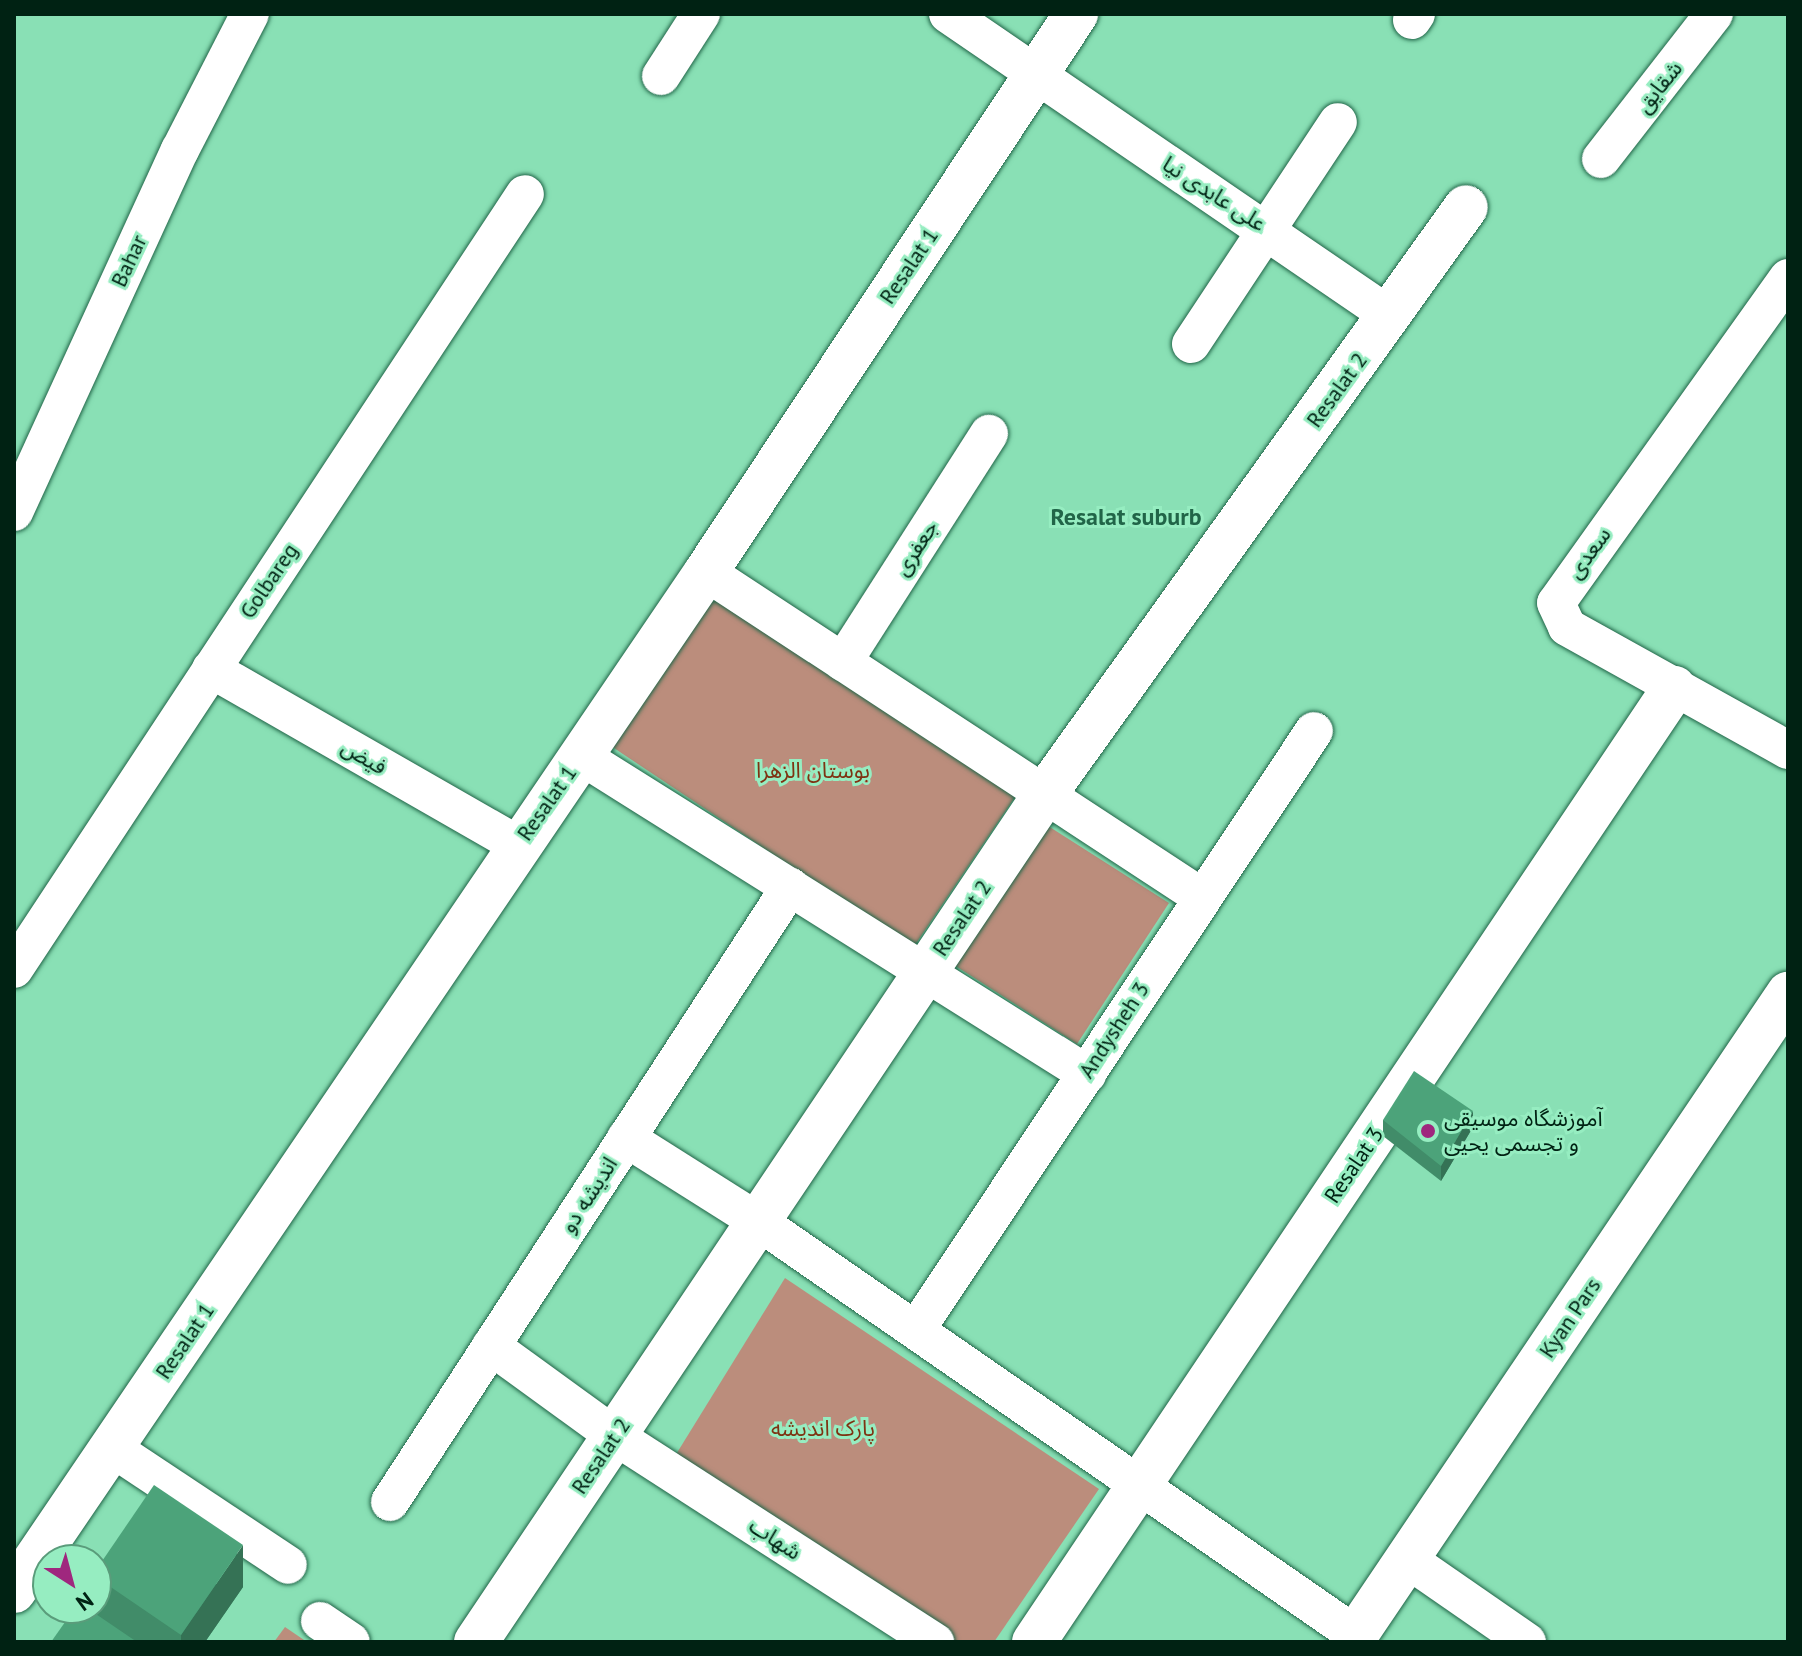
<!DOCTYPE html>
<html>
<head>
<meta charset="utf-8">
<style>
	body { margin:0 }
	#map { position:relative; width:1802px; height:1656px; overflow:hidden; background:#89e0b5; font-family:"PT Sans","Noto Sans Arabic",sans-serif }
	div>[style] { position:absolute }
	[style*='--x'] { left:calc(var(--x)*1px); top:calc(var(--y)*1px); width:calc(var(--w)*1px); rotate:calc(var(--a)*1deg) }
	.green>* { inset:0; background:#bb8d7c }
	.roads { filter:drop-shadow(0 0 2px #216548) drop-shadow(0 0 2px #216548) }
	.minor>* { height:38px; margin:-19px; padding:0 19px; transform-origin:19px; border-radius:19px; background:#fff }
	.tertiary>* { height:44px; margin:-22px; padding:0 22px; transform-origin:22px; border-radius:22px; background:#fff }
	.wall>* { inset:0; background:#418c69 }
	.shaded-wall>* { inset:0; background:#357255 }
	.building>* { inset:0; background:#4ca37a }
	.dots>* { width:22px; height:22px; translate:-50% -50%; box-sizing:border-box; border:4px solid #96edc1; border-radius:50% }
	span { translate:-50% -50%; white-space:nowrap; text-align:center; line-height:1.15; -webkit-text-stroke:6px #96edc1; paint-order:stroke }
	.street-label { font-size:22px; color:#002213 }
	.park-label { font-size:22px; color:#7e3313 }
	.poi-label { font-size:22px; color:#002213 }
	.left { translate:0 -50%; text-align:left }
	.neighbourhood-label { font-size:24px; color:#216548; font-weight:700 }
	.frame { position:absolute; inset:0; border:16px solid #002213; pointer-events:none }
	.north { position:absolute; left:32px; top:1544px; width:80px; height:80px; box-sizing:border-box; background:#96edc1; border:2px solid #5a9c7b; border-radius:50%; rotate:144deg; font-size:22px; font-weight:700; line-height:32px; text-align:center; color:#002213 }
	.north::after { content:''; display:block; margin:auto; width:28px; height:36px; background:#9f277e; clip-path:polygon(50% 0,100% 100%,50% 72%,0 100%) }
</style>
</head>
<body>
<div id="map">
	<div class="green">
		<i style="clip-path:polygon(713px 594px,1015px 797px,913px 948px,611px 746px)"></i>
		<i style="clip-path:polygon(1045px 824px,1169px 903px,1077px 1044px,954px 965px)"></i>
		<i style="clip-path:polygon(785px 1278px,1099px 1489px,994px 1642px,957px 1642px,675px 1456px)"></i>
		<i style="clip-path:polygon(285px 1627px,307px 1642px,274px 1642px)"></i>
	</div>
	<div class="roads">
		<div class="minor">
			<i style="--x:948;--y:14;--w:535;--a:34.34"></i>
			<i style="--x:1412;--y:20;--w:7;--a:-56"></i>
			<i style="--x:661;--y:76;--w:74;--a:-57.2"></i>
			<i style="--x:1601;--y:159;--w:184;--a:-52.1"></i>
			<i style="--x:1788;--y:278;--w:399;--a:125.5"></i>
			<i style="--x:1556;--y:603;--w:26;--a:65"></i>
			<i style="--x:1567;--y:627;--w:253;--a:29.1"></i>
			<i style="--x:1191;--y:344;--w:266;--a:-56.5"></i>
			<i style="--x:14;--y:512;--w:398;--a:-65.4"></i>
			<i style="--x:180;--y:150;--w:153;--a:-62.8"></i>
			<i style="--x:706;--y:572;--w:591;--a:33.26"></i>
			<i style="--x:843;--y:662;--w:271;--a:-57.4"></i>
			<i style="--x:211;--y:669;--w:354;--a:29.8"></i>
			<i style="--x:581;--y:756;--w:598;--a:32.15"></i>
			<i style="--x:14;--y:969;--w:928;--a:-56.6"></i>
			<i style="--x:626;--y:1138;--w:157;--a:32.3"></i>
			<i style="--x:759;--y:1222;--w:726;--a:34.68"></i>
			<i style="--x:916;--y:1330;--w:719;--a:-56.4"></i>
			<i style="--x:491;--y:1346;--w:153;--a:36"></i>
			<i style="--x:615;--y:1436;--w:381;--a:32.8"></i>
			<i style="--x:112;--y:1448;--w:211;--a:33.6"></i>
			<i style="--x:390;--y:1502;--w:734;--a:-56.96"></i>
			<i style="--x:1407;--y:1559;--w:146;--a:34.7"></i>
			<i style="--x:320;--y:1621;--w:37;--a:34"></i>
		</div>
		<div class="tertiary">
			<i style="--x:14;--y:1591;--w:1232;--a:-55.82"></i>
			<i style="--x:706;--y:572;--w:670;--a:-56.45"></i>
			<i style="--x:476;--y:1642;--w:1021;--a:-56.14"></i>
			<i style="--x:1045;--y:794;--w:722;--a:-54.35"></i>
			<i style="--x:1034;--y:1642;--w:1149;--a:-56.14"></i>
			<i style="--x:1351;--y:1642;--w:782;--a:-56"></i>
		</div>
	</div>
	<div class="wall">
		<i style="clip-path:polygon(1383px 1120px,1473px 1127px,1441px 1181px,1383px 1136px)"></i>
		<i style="clip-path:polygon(96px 1570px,243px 1587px,205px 1642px,51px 1642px,92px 1612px,92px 1608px,96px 1608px)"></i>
	</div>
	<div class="shaded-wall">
		<i style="clip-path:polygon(1473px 1111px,1473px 1127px,1441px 1181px,1441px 1166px)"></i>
		<i style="clip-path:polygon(243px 1545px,243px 1587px,205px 1642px,181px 1642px,181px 1635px)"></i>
	</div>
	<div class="building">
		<i style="clip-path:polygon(1414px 1071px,1473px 1111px,1441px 1166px,1383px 1120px)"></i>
		<i style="clip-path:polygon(154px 1485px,243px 1545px,181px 1635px,96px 1577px,96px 1570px)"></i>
		<i style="clip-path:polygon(75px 1608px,87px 1608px,137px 1642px,51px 1642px)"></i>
	</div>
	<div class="dots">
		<i style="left:1428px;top:1131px;background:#9f277e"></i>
	</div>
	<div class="street-label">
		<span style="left:1659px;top:87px;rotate:-51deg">شقایق</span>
		<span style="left:1214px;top:194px;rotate:33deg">علی عابدی نیا</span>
		<span style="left:129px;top:261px;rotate:-65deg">Bahar</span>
		<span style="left:909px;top:266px;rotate:-56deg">Resalat 1</span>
		<span style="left:1337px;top:390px;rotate:-54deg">Resalat 2</span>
		<span style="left:916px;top:548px;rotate:-57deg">جعفری</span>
		<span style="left:1589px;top:553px;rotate:-54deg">سعدی</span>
		<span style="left:269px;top:581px;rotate:-56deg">Golbareg</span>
		<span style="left:364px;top:757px;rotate:30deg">فیض</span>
		<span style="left:547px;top:803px;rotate:-55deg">Resalat 1</span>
		<span style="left:962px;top:918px;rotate:-56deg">Resalat 2</span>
		<span style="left:1114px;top:1030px;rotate:-57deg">Andysheh 3</span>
		<span style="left:1354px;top:1165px;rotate:-56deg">Resalat 3</span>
		<span style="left:589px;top:1195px;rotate:-57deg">اندیشه دو</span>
		<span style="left:1570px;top:1318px;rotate:-56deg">Kyan Pars</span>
		<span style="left:185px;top:1341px;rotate:-56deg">Resalat 1</span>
		<span style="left:601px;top:1456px;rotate:-56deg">Resalat 2</span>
		<span style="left:775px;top:1539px;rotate:33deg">شهاب</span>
	</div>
	<div class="park-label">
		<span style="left:813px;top:771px">بوستان الزهرا</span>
		<span style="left:823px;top:1429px">پارک اندیشه</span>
	</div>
	<div class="poi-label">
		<span class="left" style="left:1444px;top:1131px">آموزشگاه موسیقی<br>و تجسمی یحیی</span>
	</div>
	<div class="neighbourhood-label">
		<span style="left:1126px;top:517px">Resalat suburb</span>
	</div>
	<div class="frame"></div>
	<div class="north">N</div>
</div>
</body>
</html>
